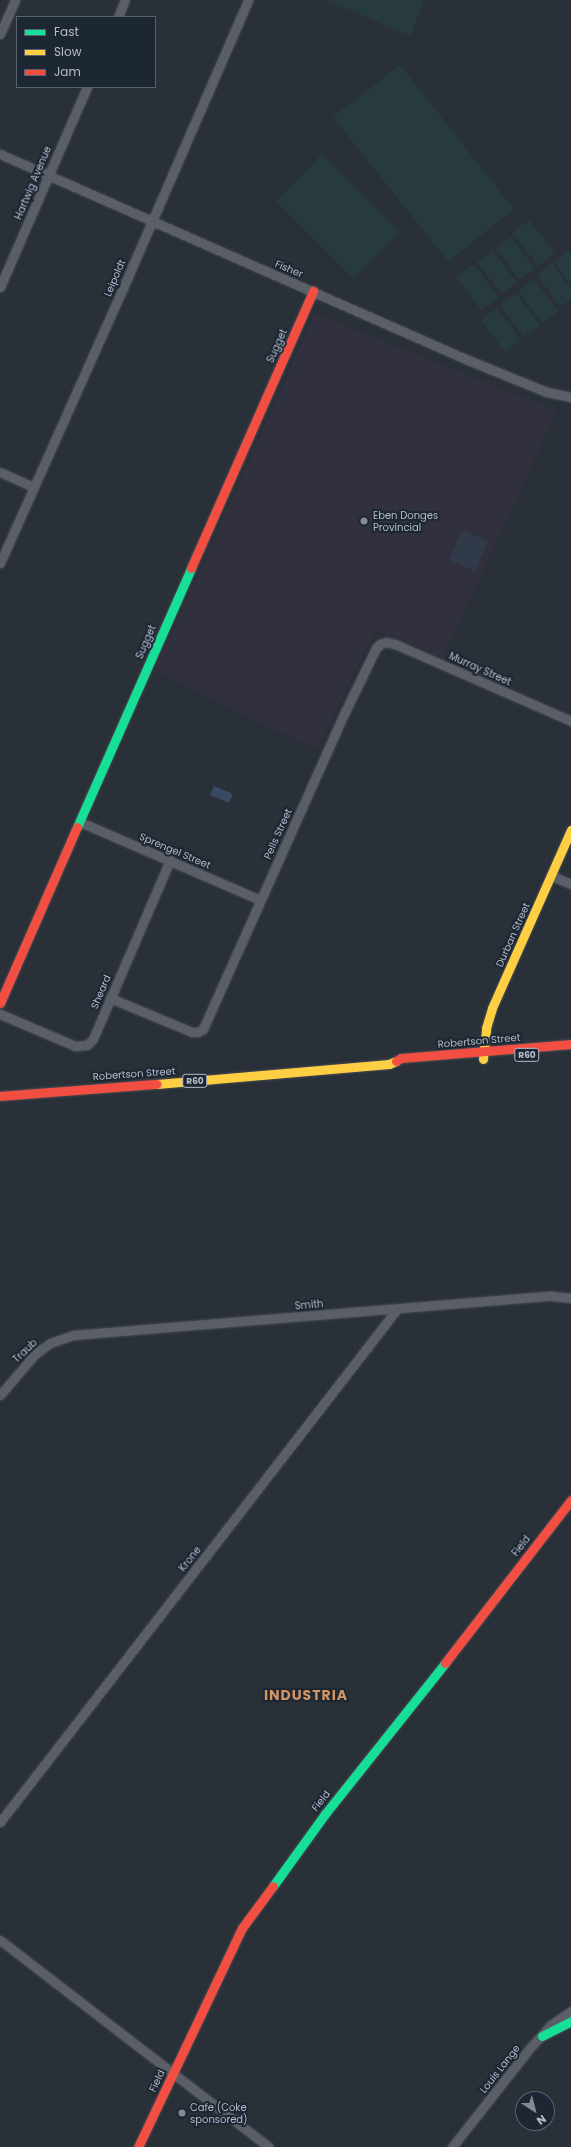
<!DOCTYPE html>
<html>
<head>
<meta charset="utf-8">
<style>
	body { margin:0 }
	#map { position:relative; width:571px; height:2147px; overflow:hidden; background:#2a3038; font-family:Poppins,sans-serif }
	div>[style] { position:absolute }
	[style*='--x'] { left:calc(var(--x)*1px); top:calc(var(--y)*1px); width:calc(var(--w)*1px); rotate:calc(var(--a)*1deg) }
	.medical>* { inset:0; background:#31303e }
	.airport>* { inset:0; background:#313a48 }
	.green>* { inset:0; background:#273a3e }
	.water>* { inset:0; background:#384963 }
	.roads { filter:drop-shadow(0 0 1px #484c53) drop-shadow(0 0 1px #484c53) }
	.street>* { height:9px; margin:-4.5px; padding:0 4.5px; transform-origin:4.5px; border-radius:4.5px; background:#5a5e66 }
	.fast>* { height:9px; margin:-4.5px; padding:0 4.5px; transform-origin:4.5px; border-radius:4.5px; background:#16e098 }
	.slow>* { height:9px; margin:-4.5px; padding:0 4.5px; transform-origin:4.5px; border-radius:4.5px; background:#ffcf43 }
	.jam>* { height:9px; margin:-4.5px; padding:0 4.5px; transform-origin:4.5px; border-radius:4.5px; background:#f24e42 }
	.dots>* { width:11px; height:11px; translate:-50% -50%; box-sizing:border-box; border:2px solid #1d2633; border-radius:50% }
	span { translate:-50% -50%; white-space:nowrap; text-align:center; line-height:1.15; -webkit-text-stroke:4px #1d2633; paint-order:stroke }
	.shield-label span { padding:1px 3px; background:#1d2633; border:1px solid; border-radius:3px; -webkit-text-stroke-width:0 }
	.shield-label { font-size:9px; color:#b4bcc9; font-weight:700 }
	.street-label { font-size:10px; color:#b4bcc9 }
	.poi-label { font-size:10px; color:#b4bcc9 }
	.left { translate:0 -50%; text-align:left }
	.district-label { font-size:14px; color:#d59563; font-weight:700; letter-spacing:1px }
	.legend { position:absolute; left:16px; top:16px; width:140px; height:72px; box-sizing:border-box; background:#1d2633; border:1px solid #59626f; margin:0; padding:5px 7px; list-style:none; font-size:12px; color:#b4bcc9 }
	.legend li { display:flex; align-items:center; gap:8px; height:20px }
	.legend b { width:20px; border:1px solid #59626f }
	.north { position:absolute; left:515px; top:2091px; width:40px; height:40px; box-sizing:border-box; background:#1d2633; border:1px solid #59626f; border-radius:50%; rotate:144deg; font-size:11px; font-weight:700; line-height:16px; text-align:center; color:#b4bcc9 }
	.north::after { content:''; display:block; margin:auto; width:14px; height:18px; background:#848b96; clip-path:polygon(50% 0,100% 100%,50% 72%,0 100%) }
</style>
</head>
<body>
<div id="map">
	<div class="medical">
		<i style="clip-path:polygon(315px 314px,557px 411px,443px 657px,375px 631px,316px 750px,155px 671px)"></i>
	</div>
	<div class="airport">
		<i style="clip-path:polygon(462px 530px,488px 541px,475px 571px,449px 560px)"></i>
	</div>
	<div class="green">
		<i style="clip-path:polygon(326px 0,425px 0,410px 36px)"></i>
		<i style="clip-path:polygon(400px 65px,514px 209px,448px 262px,333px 117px)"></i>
		<i style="clip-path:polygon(322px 154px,399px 232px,353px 278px,276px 201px)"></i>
		<i style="clip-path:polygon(529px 220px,555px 252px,538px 266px,512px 233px)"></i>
		<i style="clip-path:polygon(511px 237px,535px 269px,519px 280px,496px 248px)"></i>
		<i style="clip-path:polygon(569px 250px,571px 252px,571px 285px,554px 262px)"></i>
		<i style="clip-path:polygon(493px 251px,517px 283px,501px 294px,477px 262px)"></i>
		<i style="clip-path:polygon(552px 263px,571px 289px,571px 299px,560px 307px,537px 275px)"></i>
		<i style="clip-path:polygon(474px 264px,499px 298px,481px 310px,456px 277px)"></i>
		<i style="clip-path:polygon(534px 279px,558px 311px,542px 323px,518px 291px)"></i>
		<i style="clip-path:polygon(516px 293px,540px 325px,524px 337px,500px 305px)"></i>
		<i style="clip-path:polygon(497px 308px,521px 340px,505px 352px,481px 320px)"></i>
	</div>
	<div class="water">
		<i style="clip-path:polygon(214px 786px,233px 794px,229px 803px,210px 795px)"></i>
	</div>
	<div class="roads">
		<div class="street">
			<i style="--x:118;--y:17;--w:18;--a:-68"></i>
			<i style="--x:0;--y:34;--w:37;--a:-66"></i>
			<i style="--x:0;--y:154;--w:511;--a:23.76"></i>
			<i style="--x:468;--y:360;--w:85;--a:22.1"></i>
			<i style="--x:547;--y:392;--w:25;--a:12"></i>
			<i style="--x:0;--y:287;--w:218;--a:-66.5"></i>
			<i style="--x:0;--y:472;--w:37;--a:24"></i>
			<i style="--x:0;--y:563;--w:301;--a:-65.9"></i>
			<i style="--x:123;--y:288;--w:314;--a:-66.5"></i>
			<i style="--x:80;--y:822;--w:196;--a:23.4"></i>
			<i style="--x:552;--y:876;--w:21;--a:23"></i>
			<i style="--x:110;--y:998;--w:89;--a:22.5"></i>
			<i style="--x:192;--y:1032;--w:6;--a:0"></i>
			<i style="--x:198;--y:1032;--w:6;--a:-31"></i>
			<i style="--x:203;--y:1029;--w:345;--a:-65.9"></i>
			<i style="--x:344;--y:714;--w:73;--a:-64.1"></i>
			<i style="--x:376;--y:648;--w:6;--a:-45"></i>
			<i style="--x:380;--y:644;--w:6;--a:-18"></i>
			<i style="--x:386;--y:642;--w:9;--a:13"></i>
			<i style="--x:395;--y:644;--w:192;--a:23.6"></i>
			<i style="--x:0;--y:1014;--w:82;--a:23.1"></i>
			<i style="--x:75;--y:1046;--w:12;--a:-5"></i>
			<i style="--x:87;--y:1045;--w:8;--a:-45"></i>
			<i style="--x:93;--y:1039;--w:195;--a:-66.7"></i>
			<i style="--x:0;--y:1395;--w:54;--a:-49.5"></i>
			<i style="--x:35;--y:1354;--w:19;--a:-36"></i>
			<i style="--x:50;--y:1343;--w:24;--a:-19"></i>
			<i style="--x:73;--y:1335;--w:481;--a:-4.7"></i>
			<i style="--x:552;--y:1296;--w:19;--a:6"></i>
			<i style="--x:0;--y:1822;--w:649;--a:-52.26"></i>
			<i style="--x:0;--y:1940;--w:339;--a:37.6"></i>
			<i style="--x:452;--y:2147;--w:126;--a:-51.8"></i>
			<i style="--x:530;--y:2048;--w:31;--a:-48"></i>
			<i style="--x:551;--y:2025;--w:24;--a:-35"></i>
		</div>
		<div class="fast">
			<i style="--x:77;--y:827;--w:283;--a:-66.2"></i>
			<i style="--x:273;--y:1886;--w:89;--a:-54.2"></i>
			<i style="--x:325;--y:1814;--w:193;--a:-51.5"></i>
			<i style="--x:542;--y:2036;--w:33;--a:-27"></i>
		</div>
		<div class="slow">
			<i style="--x:483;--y:1059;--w:31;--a:-84"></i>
			<i style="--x:486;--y:1028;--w:21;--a:-73"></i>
			<i style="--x:492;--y:1008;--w:195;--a:-66.1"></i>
			<i style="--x:157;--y:1084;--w:233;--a:-4.9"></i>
			<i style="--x:389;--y:1064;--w:8;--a:-23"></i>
		</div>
		<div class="jam">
			<i style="--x:191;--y:568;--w:303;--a:-66.2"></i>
			<i style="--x:0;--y:1003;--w:192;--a:-66.4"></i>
			<i style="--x:396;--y:1061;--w:6;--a:-31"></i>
			<i style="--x:401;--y:1058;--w:171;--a:-4.7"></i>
			<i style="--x:0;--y:1096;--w:157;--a:-4.4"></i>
			<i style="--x:445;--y:1663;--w:206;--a:-52.3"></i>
			<i style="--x:138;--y:2147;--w:242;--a:-64.6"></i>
			<i style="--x:242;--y:1928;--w:52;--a:-53.6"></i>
		</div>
	</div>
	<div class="dots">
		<i style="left:364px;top:521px;background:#848b96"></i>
		<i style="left:182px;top:2113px;background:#848b96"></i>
	</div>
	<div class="shield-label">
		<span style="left:527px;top:1055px">R60</span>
		<span style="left:195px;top:1081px">R60</span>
	</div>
	<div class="street-label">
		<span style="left:33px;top:183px;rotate:-67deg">Hartwig Avenue</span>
		<span style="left:289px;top:269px;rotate:23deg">Fisher</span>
		<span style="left:115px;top:278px;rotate:-67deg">Leipoldt</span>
		<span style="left:277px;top:346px;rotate:-66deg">Sugget</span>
		<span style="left:146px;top:642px;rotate:-67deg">Sugget</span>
		<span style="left:480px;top:669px;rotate:24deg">Murray Street</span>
		<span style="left:278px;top:834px;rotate:-66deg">Pells Street</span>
		<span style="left:175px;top:851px;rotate:23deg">Sprengel Street</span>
		<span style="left:513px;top:935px;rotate:-66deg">Durban Street</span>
		<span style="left:101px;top:992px;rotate:-67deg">Sheard</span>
		<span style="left:479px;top:1041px;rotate:-5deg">Robertson Street</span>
		<span style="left:134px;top:1074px;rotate:-4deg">Robertson Street</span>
		<span style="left:309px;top:1305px;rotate:-5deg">Smith</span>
		<span style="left:25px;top:1351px;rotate:-44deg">Traub</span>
		<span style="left:521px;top:1546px;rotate:-52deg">Field</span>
		<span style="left:190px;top:1559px;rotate:-52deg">Krone</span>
		<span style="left:321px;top:1801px;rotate:-52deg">Field</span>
		<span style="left:500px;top:2069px;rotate:-52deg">Louis Lange</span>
		<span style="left:157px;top:2081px;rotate:-65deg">Field</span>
	</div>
	<div class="poi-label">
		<span class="left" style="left:373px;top:521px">Eben Donges<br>Provincial</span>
		<span class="left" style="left:190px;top:2113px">Cafe (Coke<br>sponsored)</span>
	</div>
	<div class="district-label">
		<span style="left:306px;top:1695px">INDUSTRIA</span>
	</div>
	<ul class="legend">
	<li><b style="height:5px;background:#16e098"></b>Fast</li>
	<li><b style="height:5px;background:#ffcf43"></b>Slow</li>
	<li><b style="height:5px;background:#f24e42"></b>Jam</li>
	</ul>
	<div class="north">N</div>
</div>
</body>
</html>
